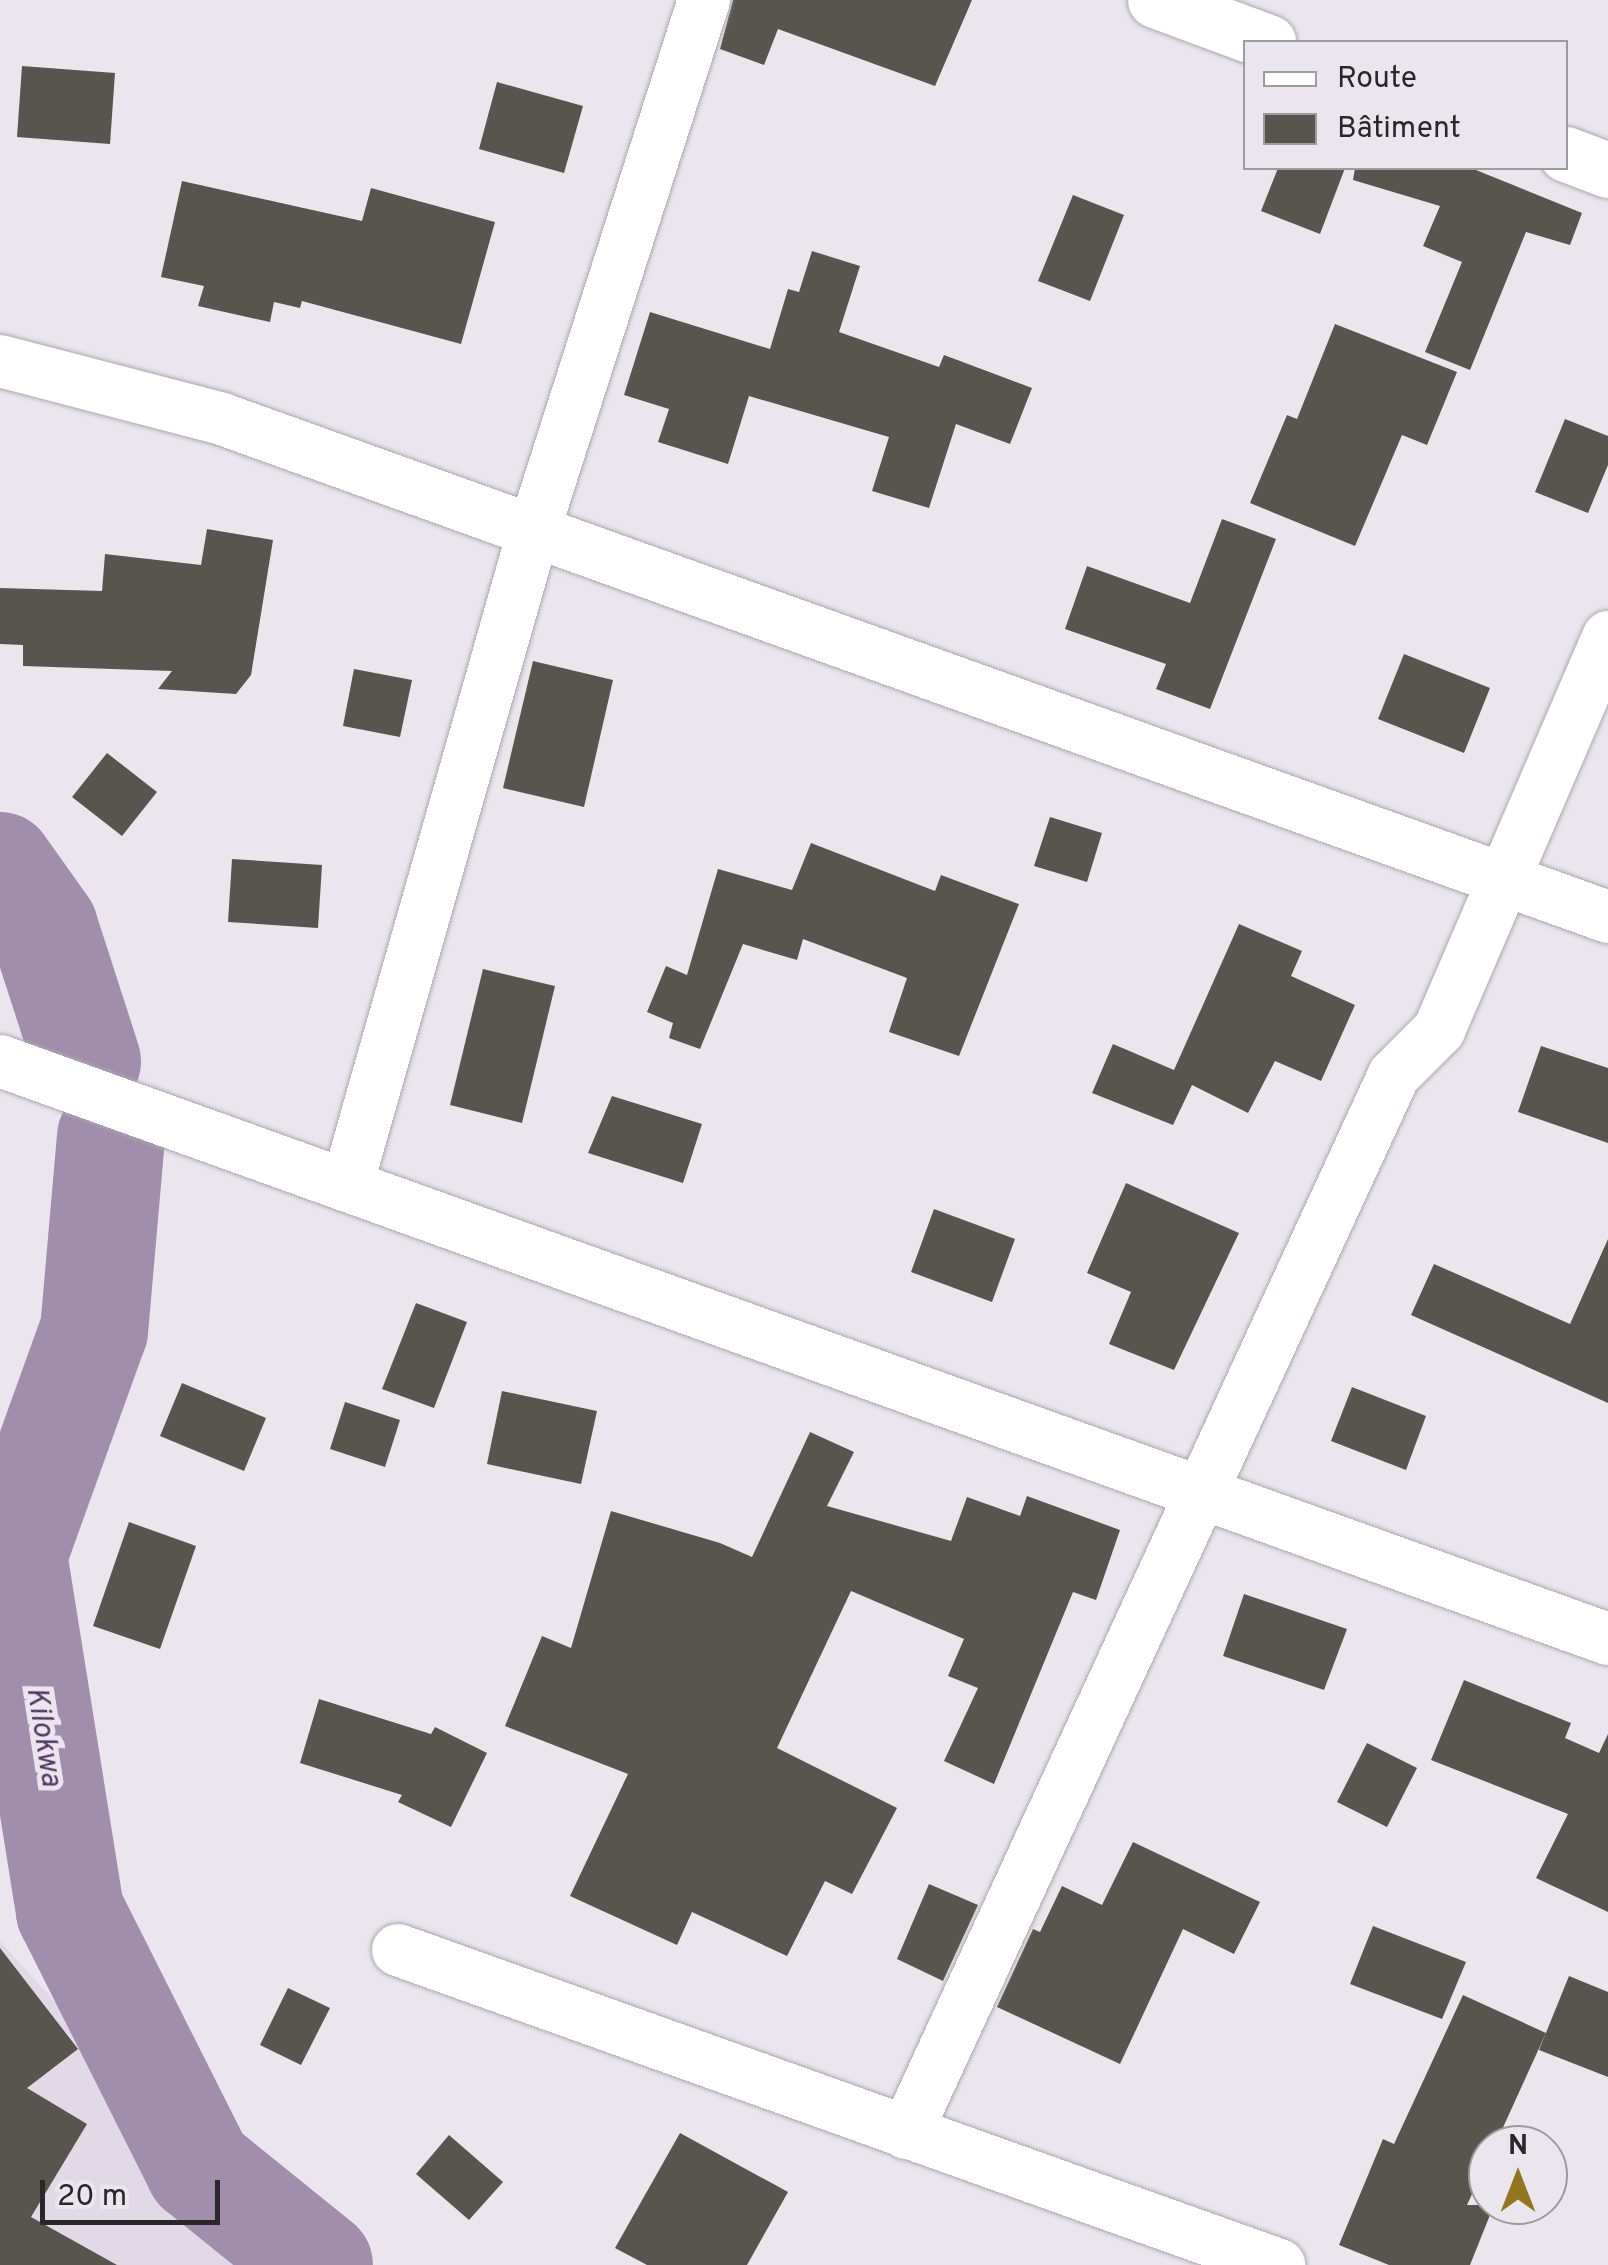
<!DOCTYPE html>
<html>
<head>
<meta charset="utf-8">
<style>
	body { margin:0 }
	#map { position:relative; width:1608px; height:2265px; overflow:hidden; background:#ebe6ee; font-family:Overpass,sans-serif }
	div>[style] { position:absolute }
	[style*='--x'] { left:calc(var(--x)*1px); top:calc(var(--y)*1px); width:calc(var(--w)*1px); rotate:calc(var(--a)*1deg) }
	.built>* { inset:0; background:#e2d9e7 }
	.river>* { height:108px; margin:-54px; padding:0 54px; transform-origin:54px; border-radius:54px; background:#a18dac }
	.building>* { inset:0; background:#58554e }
	.roads { filter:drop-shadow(0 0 2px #aca7af) drop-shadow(0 0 2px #aca7af) }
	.minor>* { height:52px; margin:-26px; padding:0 26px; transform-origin:26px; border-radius:26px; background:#fff }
	.tertiary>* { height:55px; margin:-27.5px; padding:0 27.5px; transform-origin:27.5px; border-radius:27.5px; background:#fff }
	span { translate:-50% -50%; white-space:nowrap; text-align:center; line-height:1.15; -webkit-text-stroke:10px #ebe6ee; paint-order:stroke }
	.water-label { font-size:30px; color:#533662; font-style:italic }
	.legend { position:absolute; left:1243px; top:40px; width:325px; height:130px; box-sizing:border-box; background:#ebe6ee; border:2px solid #9d9aa0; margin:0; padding:12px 18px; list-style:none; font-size:30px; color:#29272a }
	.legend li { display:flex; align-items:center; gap:20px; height:50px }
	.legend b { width:50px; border:2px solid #9d9aa0 }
	.north { position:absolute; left:1468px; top:2125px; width:100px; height:100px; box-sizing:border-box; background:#ebe6ee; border:2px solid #9d9aa0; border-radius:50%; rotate:0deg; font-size:28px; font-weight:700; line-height:40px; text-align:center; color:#29272a }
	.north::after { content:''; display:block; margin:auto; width:35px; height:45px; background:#93751c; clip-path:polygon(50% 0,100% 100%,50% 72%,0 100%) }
	.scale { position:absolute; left:40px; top:2180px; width:180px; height:45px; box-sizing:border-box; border:5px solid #29272a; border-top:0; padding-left:12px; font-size:30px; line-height:35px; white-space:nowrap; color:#29272a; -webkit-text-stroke:8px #ebe6ee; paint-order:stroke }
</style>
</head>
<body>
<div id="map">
	<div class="built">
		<i style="clip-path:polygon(0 1941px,95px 2046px,204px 2198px,287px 2265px,0 2265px)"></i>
	</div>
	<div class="river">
		<i style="--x:0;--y:866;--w:76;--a:54.6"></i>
		<i style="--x:44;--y:928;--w:140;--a:72.1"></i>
		<i style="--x:111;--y:1137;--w:194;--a:95"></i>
		<i style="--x:94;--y:1330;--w:239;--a:109.8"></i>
		<i style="--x:13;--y:1555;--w:361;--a:80.9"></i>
		<i style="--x:70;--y:1911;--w:288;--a:63.3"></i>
		<i style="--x:199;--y:2168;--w:154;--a:38.9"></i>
	</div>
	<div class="building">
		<i style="clip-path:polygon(733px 0,972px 0,935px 86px,778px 29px,764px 65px,720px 49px)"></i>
		<i style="clip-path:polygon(22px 66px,115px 73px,110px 144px,17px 137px)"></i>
		<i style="clip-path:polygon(497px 82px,583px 106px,564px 173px,479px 149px)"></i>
		<i style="clip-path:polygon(1278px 168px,1345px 168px,1320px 234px,1261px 211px)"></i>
		<i style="clip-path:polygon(1355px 168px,1471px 168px,1582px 213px,1570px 245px,1526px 232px,1470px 370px,1425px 352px,1462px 262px,1423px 246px,1440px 206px,1353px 180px)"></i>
		<i style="clip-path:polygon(182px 181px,362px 221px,371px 188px,495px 222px,461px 344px,302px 301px,300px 308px,274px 302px,270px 322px,198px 306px,204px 286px,161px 277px)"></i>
		<i style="clip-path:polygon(1073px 195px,1124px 215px,1090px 301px,1038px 281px)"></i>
		<i style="clip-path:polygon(812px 251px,860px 266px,839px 332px,939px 367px,944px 355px,1032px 388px,1010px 444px,956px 424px,929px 508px,872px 491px,889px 437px,749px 396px,728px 464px,658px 442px,669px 409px,624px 395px,650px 312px,770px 349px,788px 289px,799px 292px)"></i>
		<i style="clip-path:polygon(1335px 324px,1457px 372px,1427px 445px,1402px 435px,1355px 546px,1250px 503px,1287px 415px,1297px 419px)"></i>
		<i style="clip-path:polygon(1565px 419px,1608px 436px,1608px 465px,1588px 513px,1535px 492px)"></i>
		<i style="clip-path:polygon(1222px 519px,1276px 539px,1210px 709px,1156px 689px,1166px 664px,1065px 629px,1087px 566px,1190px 603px)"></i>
		<i style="clip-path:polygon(207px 529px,273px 540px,251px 675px,236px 694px,158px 689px,172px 671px,23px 666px,23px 645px,0 644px,0 588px,102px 591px,105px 554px,201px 565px)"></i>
		<i style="clip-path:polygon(1404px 654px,1490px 688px,1464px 753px,1378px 719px)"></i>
		<i style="clip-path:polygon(533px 661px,613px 680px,584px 807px,503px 788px)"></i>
		<i style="clip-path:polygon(354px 669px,412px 680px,400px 737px,343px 726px)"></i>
		<i style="clip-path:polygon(107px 753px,157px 792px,122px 836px,72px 797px)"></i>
		<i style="clip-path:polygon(1050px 817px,1102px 833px,1087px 882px,1034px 866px)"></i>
		<i style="clip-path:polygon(811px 843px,935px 891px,941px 875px,1019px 904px,959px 1056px,889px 1032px,907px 978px,803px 939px,797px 960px,743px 944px,700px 1049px,669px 1038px,673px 1023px,647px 1012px,666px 966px,687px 975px,718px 869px,792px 890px)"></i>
		<i style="clip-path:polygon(232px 859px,322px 865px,318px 928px,228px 922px)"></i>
		<i style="clip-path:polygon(1239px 924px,1302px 951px,1291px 976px,1355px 1005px,1321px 1081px,1275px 1061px,1248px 1113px,1192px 1085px,1173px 1125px,1092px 1093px,1113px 1044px,1174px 1070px)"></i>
		<i style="clip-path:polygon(483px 969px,555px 986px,522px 1123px,450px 1105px)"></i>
		<i style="clip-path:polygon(1541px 1046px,1608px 1068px,1608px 1143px,1518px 1112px)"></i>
		<i style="clip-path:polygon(612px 1096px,702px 1124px,683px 1183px,588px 1153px)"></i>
		<i style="clip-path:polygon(1126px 1183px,1239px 1233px,1174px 1370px,1109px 1344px,1131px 1292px,1087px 1273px)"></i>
		<i style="clip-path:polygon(934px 1209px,1015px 1239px,992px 1302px,911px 1272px)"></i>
		<i style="clip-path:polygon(1608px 1239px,1608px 1403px,1411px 1315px,1434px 1264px,1570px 1324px)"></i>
		<i style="clip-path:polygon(416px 1303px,467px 1322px,434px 1408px,382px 1389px)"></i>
		<i style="clip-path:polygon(182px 1383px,266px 1418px,244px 1471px,160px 1436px)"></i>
		<i style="clip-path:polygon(1352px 1387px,1426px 1416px,1406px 1470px,1331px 1441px)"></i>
		<i style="clip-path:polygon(502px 1391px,597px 1411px,581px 1484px,487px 1464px)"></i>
		<i style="clip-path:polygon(345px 1402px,400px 1420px,385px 1467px,330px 1449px)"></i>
		<i style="clip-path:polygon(810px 1432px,854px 1452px,827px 1506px,951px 1541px,967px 1497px,1020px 1516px,1027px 1496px,1120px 1530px,1096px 1600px,1073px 1592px,994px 1784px,944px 1761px,978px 1688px,948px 1676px,964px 1639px,851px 1591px,777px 1748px,897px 1808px,852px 1894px,825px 1881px,787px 1956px,692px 1912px,677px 1945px,570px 1896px,628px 1774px,505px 1726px,542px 1636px,571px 1648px,611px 1511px,720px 1543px,752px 1557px)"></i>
		<i style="clip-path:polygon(129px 1522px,196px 1546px,160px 1649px,93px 1626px)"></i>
		<i style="clip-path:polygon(1244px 1594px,1347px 1629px,1324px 1690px,1223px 1656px)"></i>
		<i style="clip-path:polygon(1464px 1680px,1571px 1723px,1565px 1738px,1599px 1753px,1608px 1734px,1608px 1912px,1536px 1878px,1568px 1814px,1431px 1760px)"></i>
		<i style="clip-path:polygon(319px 1699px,431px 1734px,435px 1727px,487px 1753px,451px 1827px,398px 1802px,402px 1795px,300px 1763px)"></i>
		<i style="clip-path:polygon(1367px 1743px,1417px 1768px,1387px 1827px,1337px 1802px)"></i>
		<i style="clip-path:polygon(1133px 1842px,1260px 1902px,1234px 1954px,1183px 1929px,1120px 2064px,997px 2007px,1033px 1929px,1040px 1932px,1062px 1886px,1102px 1905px)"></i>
		<i style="clip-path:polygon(929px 1884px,978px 1905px,943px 1981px,897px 1959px)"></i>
		<i style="clip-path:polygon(1373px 1926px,1466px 1962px,1442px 2019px,1350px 1984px)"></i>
		<i style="clip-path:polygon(0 1948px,78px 2049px,27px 2088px,87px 2124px,31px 2217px,117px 2265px,0 2265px)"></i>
		<i style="clip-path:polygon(1569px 1976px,1608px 1992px,1608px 2077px,1539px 2050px)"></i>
		<i style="clip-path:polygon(288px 1988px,330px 2008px,301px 2065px,260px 2045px)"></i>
		<i style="clip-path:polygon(1463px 1995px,1546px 2033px,1495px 2145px,1488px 2145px,1488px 2159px,1467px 2205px,1494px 2205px,1470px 2265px,1389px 2265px,1339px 2245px,1383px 2139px,1394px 2144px)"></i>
		<i style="clip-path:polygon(680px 2133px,788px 2192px,747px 2265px,647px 2265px,615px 2248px)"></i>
		<i style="clip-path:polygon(449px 2135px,503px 2182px,469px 2220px,416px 2174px)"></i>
	</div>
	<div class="roads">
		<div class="minor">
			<i style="--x:0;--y:361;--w:229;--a:14.6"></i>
			<i style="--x:222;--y:419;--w:1473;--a:19.76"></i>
			<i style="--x:0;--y:1061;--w:1709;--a:19.77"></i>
			<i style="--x:347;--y:1185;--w:681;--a:-74.07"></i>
			<i style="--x:534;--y:530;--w:557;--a:-72.22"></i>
			<i style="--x:398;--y:1950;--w:936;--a:19.67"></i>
			<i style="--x:906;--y:2133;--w:1165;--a:-65.24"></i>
			<i style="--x:1394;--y:1075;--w:64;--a:-45"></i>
			<i style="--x:1439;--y:1030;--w:428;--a:-66.7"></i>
		</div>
		<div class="tertiary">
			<i style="--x:1155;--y:0;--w:121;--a:20.4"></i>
			<i style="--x:1566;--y:154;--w:45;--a:20.9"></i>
		</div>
	</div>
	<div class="water-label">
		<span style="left:42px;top:1737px;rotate:81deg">Kilokwa</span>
	</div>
	<ul class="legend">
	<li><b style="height:12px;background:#fff"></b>Route</li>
	<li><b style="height:28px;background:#58554e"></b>Bâtiment</li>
	</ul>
	<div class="north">N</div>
	<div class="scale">20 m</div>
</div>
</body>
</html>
